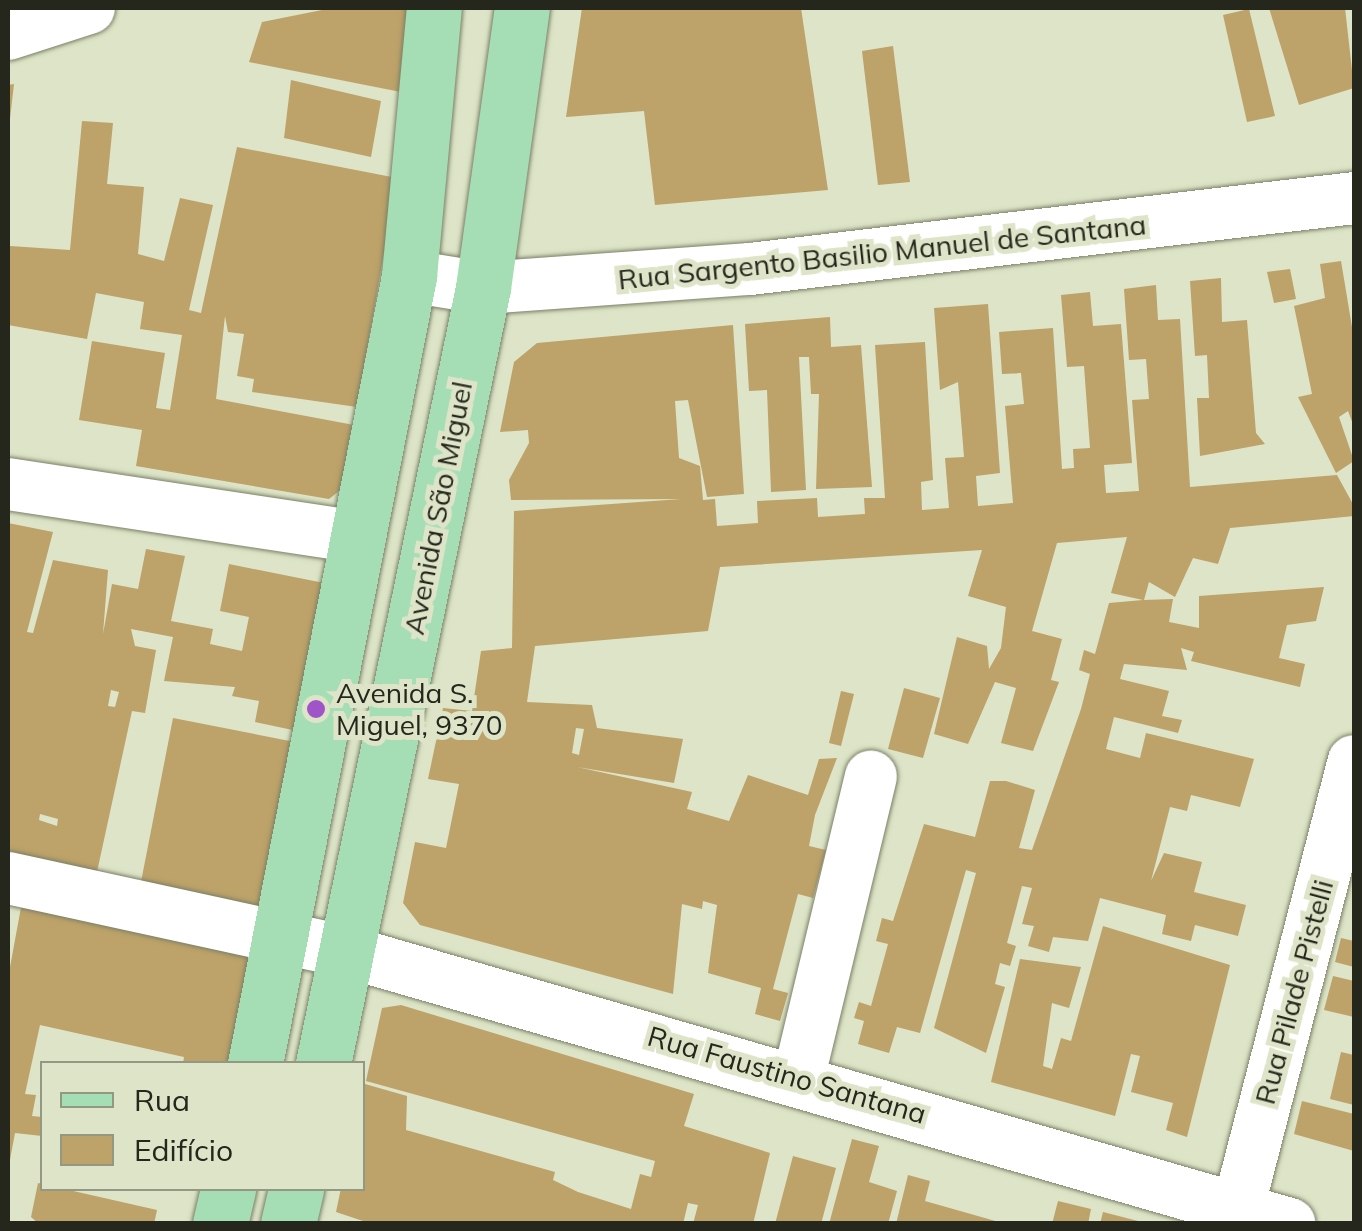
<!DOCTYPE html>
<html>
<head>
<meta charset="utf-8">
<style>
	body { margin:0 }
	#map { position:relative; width:1362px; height:1231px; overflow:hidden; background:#dde4c7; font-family:Mulish,sans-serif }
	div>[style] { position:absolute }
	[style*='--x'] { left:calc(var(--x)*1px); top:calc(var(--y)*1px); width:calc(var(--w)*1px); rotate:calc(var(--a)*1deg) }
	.building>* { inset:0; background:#bda269 }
	.roads { filter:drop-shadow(0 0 2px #7b8067) drop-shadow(0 0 2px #7b8067) }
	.minor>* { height:52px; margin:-26px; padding:0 26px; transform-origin:26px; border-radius:26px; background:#fff }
	.primary>* { height:55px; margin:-27.5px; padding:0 27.5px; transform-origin:27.5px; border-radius:27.5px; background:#a5ddb5 }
	.dots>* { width:28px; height:28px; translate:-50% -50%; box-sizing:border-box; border:5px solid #dde4c7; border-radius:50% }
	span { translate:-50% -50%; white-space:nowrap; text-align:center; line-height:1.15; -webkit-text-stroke:10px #dde4c7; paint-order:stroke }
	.street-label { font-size:28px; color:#25271d }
	.poi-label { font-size:28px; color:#25271d }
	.left { translate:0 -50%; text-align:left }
	.frame { position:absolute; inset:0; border:10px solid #25271d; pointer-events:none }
	.legend { position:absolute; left:40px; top:1061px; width:325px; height:130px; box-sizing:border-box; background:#dde4c7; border:2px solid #939883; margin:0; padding:12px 18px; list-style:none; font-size:30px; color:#25271d }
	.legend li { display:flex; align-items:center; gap:20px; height:50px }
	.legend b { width:50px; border:2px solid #939883 }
</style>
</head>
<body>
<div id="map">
	<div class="building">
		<i style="clip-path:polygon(332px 8px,413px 8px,411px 94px,249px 62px,262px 22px)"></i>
		<i style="clip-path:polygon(582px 8px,801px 8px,828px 190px,655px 205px,644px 111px,566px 117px)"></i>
		<i style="clip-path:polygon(1269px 8px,1345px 8px,1354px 88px,1299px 105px)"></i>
		<i style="clip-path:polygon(1249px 9px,1275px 116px,1247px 122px,1223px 15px)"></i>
		<i style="clip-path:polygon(893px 46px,910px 182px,878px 185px,862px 51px)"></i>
		<i style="clip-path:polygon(291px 80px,381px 101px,371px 157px,284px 138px)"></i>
		<i style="clip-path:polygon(14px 84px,10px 119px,8px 119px,8px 85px)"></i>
		<i style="clip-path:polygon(82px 121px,113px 123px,107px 184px,144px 187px,138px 254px,164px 261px,180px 198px,213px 205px,189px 310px,201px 313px,237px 147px,397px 178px,357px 407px,252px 392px,254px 379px,237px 376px,244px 334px,228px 332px,225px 316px,216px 399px,354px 425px,343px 488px,329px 499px,136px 466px,142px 430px,79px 420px,92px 341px,165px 353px,156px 408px,170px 410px,182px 335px,140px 329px,144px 302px,96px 293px,87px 339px,8px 325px,10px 246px,70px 250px)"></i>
		<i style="clip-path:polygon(1341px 261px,1354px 339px,1354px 427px,1348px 411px,1339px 417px,1354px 461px,1336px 473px,1298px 397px,1312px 394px,1294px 306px,1325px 298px,1320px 264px)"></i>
		<i style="clip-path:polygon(1290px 269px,1296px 299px,1274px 303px,1267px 272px)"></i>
		<i style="clip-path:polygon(1221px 278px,1222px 322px,1247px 320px,1256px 433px,1265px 444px,1200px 456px,1197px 398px,1209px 398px,1207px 355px,1195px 356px,1190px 281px)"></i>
		<i style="clip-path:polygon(evenodd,1156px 285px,1158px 320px,1180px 319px,1190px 487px,1337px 475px,1354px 506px,1354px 516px,1230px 528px,1218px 564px,1193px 558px,1175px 597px,1149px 582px,1144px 600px,1173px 599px,1169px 622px,1199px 628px,1199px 596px,1324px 587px,1316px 621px,1287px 625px,1279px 658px,1305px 664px,1300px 687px,1191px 661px,1194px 652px,1181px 648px,1187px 670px,1124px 664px,1120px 679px,1169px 691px,1162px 716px,1182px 720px,1178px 733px,1114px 717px,1106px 749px,1140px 758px,1146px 733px,1254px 759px,1240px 807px,1191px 795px,1187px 811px,1170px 807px,1151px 881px,1164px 853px,1202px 862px,1194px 892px,1246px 905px,1238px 936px,1195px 925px,1191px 941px,1162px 934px,1166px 915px,1100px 898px,1088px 941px,1053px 937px,1049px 952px,1028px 946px,1034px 926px,1022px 924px,1032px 888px,1022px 886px,1007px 943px,1016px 946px,1010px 966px,1000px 963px,995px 984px,1005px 987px,986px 1053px,934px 1028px,976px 873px,966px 870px,920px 1033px,897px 1027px,889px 1053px,858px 1044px,864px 1021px,854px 1018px,859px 1002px,871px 1006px,888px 944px,876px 941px,882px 918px,893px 921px,924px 824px,975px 837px,990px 781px,1006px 781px,1035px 790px,1019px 848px,1032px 850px,1081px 709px,1090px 674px,1079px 670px,1084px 650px,1095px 654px,1109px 603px,1143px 600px,1111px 593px,1127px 537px,1057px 543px,1032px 631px,1062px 639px,1051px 680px,1059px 682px,1033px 751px,1001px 743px,1016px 688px,995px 682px,968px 744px,934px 734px,957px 637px,987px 646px,989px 669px,1001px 648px,1006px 607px,968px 596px,982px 550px,720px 567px,708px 631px,535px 646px,527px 702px,592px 705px,597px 728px,683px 739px,674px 783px,577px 767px,692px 792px,687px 809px,729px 821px,748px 775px,808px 795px,819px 759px,837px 758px,815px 815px,809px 846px,826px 850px,813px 898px,798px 894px,773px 989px,788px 993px,780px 1021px,755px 1014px,761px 988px,708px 973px,717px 905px,703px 901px,702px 909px,682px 904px,673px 994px,420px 925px,403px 903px,415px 842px,446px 848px,459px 784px,428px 779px,443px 708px,472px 711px,481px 651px,512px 648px,514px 511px,681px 499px,511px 500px,509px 480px,529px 443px,528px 430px,500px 432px,514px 362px,537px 343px,733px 325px,744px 494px,707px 497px,688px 400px,675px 401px,679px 458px,700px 466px,703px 500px,715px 499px,717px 526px,758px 523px,757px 501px,817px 498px,818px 517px,865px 514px,864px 498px,885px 498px,875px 345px,925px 342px,933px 480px,921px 482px,922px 510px,949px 508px,945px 458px,964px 457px,958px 382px,940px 390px,934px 308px,988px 304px,1000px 473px,976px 476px,978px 506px,1013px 503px,1005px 406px,1024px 404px,1021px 373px,1002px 374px,999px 332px,1053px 328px,1062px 469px,1074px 468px,1073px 449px,1090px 448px,1084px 366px,1067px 367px,1061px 295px,1090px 292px,1093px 326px,1121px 324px,1132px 463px,1104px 465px,1106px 493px,1139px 491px,1132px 400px,1149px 399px,1146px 359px,1129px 360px,1124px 289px,1156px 285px,576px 728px,584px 729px,579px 755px,572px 753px,576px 728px)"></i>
		<i style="clip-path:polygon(830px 317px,831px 347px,861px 345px,872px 487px,816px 489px,819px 394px,811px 394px,809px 357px,799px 357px,806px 490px,771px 492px,767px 390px,749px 391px,745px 324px)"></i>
		<i style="clip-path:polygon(evenodd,8px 523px,53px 532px,27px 632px,33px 633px,53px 560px,108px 570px,103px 634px,112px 584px,138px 589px,146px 549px,185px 556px,171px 621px,213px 629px,210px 644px,242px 651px,249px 617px,220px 611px,229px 564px,329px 584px,302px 732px,255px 722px,259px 701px,232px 696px,235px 687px,164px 681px,173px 637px,131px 629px,135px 646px,156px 650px,145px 713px,132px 711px,97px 872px,8px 852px,8px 523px,111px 690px,119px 692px,115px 707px,108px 706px,111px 690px,8px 523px,40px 814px,58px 819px,57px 826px,39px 820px,40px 814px)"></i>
		<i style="clip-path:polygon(904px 688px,940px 698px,923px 758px,888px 749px)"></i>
		<i style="clip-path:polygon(841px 691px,854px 694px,841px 746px,829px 743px)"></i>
		<i style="clip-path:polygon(173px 718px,300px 743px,259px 907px,141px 882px)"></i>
		<i style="clip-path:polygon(22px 902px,241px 949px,251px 962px,229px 1064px,183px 1064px,184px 1057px,40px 1025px,25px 1094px,36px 1095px,32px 1116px,42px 1117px,42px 1136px,15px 1133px,9px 1165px,8px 978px)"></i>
		<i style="clip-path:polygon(1103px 926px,1230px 965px,1187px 1137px,1166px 1130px,1173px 1103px,1131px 1092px,1140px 1056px,1131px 1054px,1115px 1116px,991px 1082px,1020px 959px,1081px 967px,1069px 1008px,1052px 1003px,1043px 1066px,1052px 1069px,1061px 1038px,1071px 1041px)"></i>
		<i style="clip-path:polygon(1341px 938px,1354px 941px,1354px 967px,1335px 962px)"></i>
		<i style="clip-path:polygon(1333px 976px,1354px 981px,1354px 1017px,1324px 1010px)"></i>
		<i style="clip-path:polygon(401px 1005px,694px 1094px,684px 1126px,770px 1153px,753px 1224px,693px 1224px,698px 1205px,688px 1203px,683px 1224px,372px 1224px,336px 1212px,341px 1188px,362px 1188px,365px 1084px,407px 1096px,406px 1130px,555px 1172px,553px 1180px,578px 1192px,631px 1209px,640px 1174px,651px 1177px,655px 1161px,366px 1081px,382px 1008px)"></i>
		<i style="clip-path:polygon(1341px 1052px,1354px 1055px,1354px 1105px,1330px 1099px)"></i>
		<i style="clip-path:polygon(1302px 1101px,1354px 1114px,1354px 1151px,1294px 1134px)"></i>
		<i style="clip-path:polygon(852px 1139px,879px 1146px,869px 1182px,897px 1191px,888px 1224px,829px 1224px)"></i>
		<i style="clip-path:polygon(793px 1156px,836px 1168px,821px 1224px,775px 1224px)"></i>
		<i style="clip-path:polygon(908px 1175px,930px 1181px,925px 1201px,1006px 1224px,896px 1224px)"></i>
		<i style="clip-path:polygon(38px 1183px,157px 1210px,154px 1224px,39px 1224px,31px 1217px)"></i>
		<i style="clip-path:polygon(1058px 1201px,1091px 1209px,1088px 1224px,1052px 1224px)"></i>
		<i style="clip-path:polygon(1103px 1212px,1142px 1222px,1142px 1224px,1100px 1224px)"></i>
	</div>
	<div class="roads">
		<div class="minor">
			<i style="--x:8;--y:34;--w:85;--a:-17.8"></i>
			<i style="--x:409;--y:276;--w:75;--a:9.2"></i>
			<i style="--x:483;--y:288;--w:268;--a:-4.1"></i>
			<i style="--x:750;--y:269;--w:608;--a:-6.7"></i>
			<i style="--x:8;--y:484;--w:355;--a:8.6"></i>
			<i style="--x:8;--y:878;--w:348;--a:12.3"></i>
			<i style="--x:348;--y:952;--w:980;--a:16.11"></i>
			<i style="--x:799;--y:1076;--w:308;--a:-76.5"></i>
			<i style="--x:1234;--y:1224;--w:478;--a:-75.5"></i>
		</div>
		<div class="primary">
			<i style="--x:255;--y:1064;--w:803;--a:-78.94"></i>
			<i style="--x:409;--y:276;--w:269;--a:-84.7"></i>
			<i style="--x:323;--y:1064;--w:792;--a:-78.35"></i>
			<i style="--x:483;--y:288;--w:283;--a:-82.1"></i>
			<i style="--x:220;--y:1224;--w:37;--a:-77"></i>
			<i style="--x:288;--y:1224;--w:37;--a:-77"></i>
		</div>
	</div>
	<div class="dots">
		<i style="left:316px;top:709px;background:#9f54c7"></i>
	</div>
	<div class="street-label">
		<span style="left:882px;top:252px;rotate:-6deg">Rua Sargento Basilio Manuel de Santana</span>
		<span style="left:438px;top:508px;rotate:-79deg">Avenida São Miguel</span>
		<span style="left:1294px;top:992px;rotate:-75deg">Rua Pilade Pistelli</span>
		<span style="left:787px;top:1075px;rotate:16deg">Rua Faustino Santana</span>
	</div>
	<div class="poi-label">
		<span class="left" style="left:336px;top:709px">Avenida S.<br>Miguel, 9370</span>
	</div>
	<div class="frame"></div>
	<ul class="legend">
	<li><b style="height:12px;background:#a5ddb5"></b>Rua</li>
	<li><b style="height:28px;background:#bda269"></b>Edifício</li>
	</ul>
</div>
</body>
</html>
